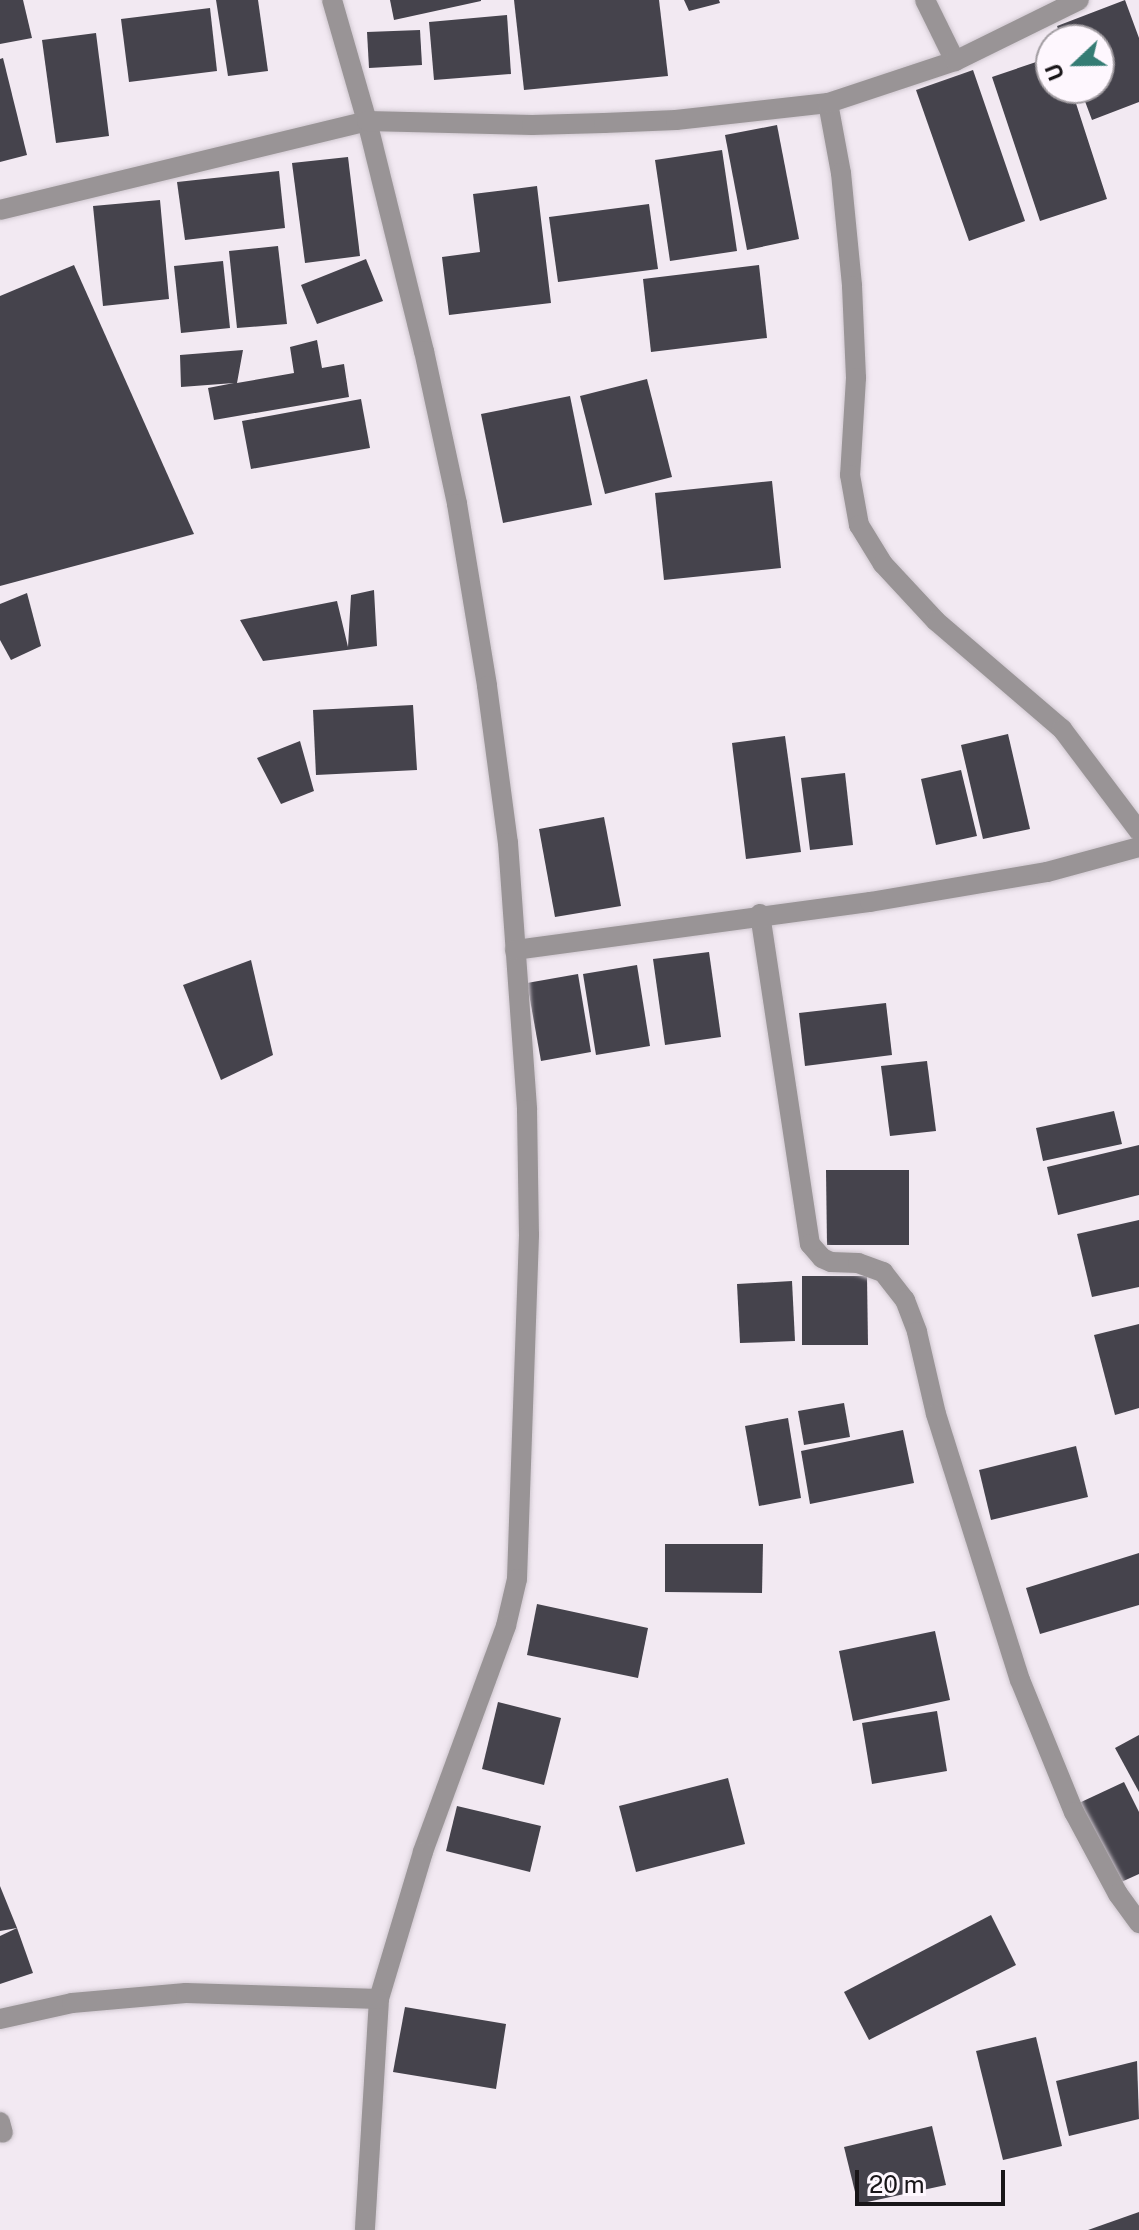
<!DOCTYPE html>
<html>
<head>
<meta charset="utf-8">
<style>
	body { margin:0 }
	#map { position:relative; width:1139px; height:2230px; overflow:hidden; background:#f2e9f2; font-family:"Public Sans",sans-serif }
	div>[style] { position:absolute }
	[style*='--x'] { left:calc(var(--x)*1px); top:calc(var(--y)*1px); width:calc(var(--w)*1px); rotate:calc(var(--a)*1deg) }
	.building>* { inset:0; background:#45434c }
	.roads { filter:drop-shadow(0 0 2px #cfc7cf) drop-shadow(0 0 2px #cfc7cf) }
	.minor>* { height:20px; margin:-10px; padding:0 10px; transform-origin:10px; border-radius:10px; background:#999496 }
	span { translate:-50% -50%; white-space:nowrap; text-align:center; line-height:1.15; -webkit-text-stroke:8px #fef7fe; paint-order:stroke }
	.north { position:absolute; left:1035px; top:24px; width:80px; height:80px; box-sizing:border-box; background:#fef7fe; border:2px solid #a29da2; border-radius:50%; rotate:248deg; font-size:22px; font-weight:700; line-height:32px; text-align:center; color:#181518 }
	.north::after { content:''; display:block; margin:auto; width:28px; height:36px; background:#357c74; clip-path:polygon(50% 0,100% 100%,50% 72%,0 100%) }
	.scale { position:absolute; left:855px; top:2170px; width:150px; height:36px; box-sizing:border-box; border:4px solid #181518; border-top:0; padding-left:10px; font-size:24px; line-height:28px; white-space:nowrap; color:#181518; -webkit-text-stroke:6px #fef7fe; paint-order:stroke }
</style>
</head>
<body>
<div id="map">
	<div class="building">
		<i style="clip-path:polygon(0 0,23px 0,32px 38px,0 44px)"></i>
		<i style="clip-path:polygon(216px 0,258px 0,268px 71px,228px 76px)"></i>
		<i style="clip-path:polygon(390px 0,481px 0,481px 1px,394px 20px)"></i>
		<i style="clip-path:polygon(514px 0,659px 0,668px 76px,524px 90px)"></i>
		<i style="clip-path:polygon(684px 0,719px 0,720px 3px,689px 11px)"></i>
		<i style="clip-path:polygon(1125px 0,1139px 38px,1139px 102px,1092px 120px,1080px 88px,1099px 88px,1099px 40px,1062px 40px,1057px 26px)"></i>
		<i style="clip-path:polygon(210px 8px,217px 71px,129px 82px,121px 19px)"></i>
		<i style="clip-path:polygon(507px 15px,511px 74px,434px 80px,429px 22px)"></i>
		<i style="clip-path:polygon(420px 30px,422px 65px,369px 68px,367px 32px)"></i>
		<i style="clip-path:polygon(96px 33px,109px 136px,56px 143px,42px 40px)"></i>
		<i style="clip-path:polygon(1051px 57px,1051px 88px,1071px 88px,1107px 199px,1040px 221px,992px 77px)"></i>
		<i style="clip-path:polygon(3px 58px,27px 155px,0 162px,0 59px)"></i>
		<i style="clip-path:polygon(973px 70px,1025px 221px,969px 241px,916px 90px)"></i>
		<i style="clip-path:polygon(777px 125px,799px 239px,747px 250px,725px 135px)"></i>
		<i style="clip-path:polygon(722px 150px,737px 251px,670px 261px,655px 160px)"></i>
		<i style="clip-path:polygon(348px 157px,360px 256px,305px 263px,292px 163px)"></i>
		<i style="clip-path:polygon(279px 171px,285px 228px,185px 240px,177px 182px)"></i>
		<i style="clip-path:polygon(537px 186px,551px 303px,449px 315px,442px 257px,480px 252px,473px 194px)"></i>
		<i style="clip-path:polygon(160px 200px,169px 299px,103px 306px,93px 206px)"></i>
		<i style="clip-path:polygon(649px 204px,658px 269px,558px 282px,549px 217px)"></i>
		<i style="clip-path:polygon(278px 246px,287px 324px,237px 328px,229px 251px)"></i>
		<i style="clip-path:polygon(366px 259px,383px 301px,317px 324px,301px 285px)"></i>
		<i style="clip-path:polygon(223px 261px,230px 328px,181px 333px,174px 266px)"></i>
		<i style="clip-path:polygon(74px 265px,194px 534px,0 586px,0 296px)"></i>
		<i style="clip-path:polygon(759px 265px,767px 338px,651px 352px,643px 279px)"></i>
		<i style="clip-path:polygon(317px 340px,322px 368px,344px 364px,349px 397px,214px 420px,208px 388px,234px 383px,181px 387px,180px 355px,243px 350px,237px 383px,294px 373px,290px 347px)"></i>
		<i style="clip-path:polygon(647px 379px,672px 477px,605px 494px,580px 396px)"></i>
		<i style="clip-path:polygon(570px 396px,592px 505px,503px 523px,481px 414px)"></i>
		<i style="clip-path:polygon(361px 399px,370px 448px,251px 469px,242px 421px)"></i>
		<i style="clip-path:polygon(772px 481px,781px 568px,664px 580px,655px 493px)"></i>
		<i style="clip-path:polygon(374px 590px,377px 646px,263px 661px,240px 620px,337px 601px,348px 647px,351px 595px)"></i>
		<i style="clip-path:polygon(27px 593px,41px 646px,11px 660px,0 640px,0 604px)"></i>
		<i style="clip-path:polygon(413px 705px,417px 770px,316px 775px,313px 710px)"></i>
		<i style="clip-path:polygon(1008px 734px,1030px 829px,983px 839px,961px 745px)"></i>
		<i style="clip-path:polygon(785px 736px,801px 852px,746px 859px,732px 743px)"></i>
		<i style="clip-path:polygon(300px 741px,314px 791px,281px 804px,257px 758px)"></i>
		<i style="clip-path:polygon(961px 770px,977px 836px,936px 845px,921px 779px)"></i>
		<i style="clip-path:polygon(845px 773px,853px 845px,810px 850px,801px 778px)"></i>
		<i style="clip-path:polygon(604px 817px,621px 906px,555px 917px,539px 829px)"></i>
		<i style="clip-path:polygon(709px 952px,721px 1037px,665px 1045px,653px 959px)"></i>
		<i style="clip-path:polygon(251px 960px,273px 1055px,221px 1080px,183px 985px)"></i>
		<i style="clip-path:polygon(637px 965px,650px 1046px,596px 1055px,583px 974px)"></i>
		<i style="clip-path:polygon(578px 974px,591px 1052px,541px 1061px,527px 983px)"></i>
		<i style="clip-path:polygon(886px 1003px,892px 1055px,805px 1066px,799px 1013px)"></i>
		<i style="clip-path:polygon(927px 1061px,936px 1131px,890px 1136px,881px 1066px)"></i>
		<i style="clip-path:polygon(1114px 1111px,1122px 1144px,1043px 1161px,1036px 1128px)"></i>
		<i style="clip-path:polygon(1139px 1145px,1139px 1195px,1058px 1215px,1047px 1167px)"></i>
		<i style="clip-path:polygon(826px 1170px,909px 1170px,909px 1245px,827px 1245px)"></i>
		<i style="clip-path:polygon(1139px 1220px,1139px 1287px,1092px 1297px,1077px 1234px)"></i>
		<i style="clip-path:polygon(802px 1276px,867px 1276px,868px 1345px,802px 1345px)"></i>
		<i style="clip-path:polygon(792px 1281px,795px 1341px,740px 1343px,737px 1284px)"></i>
		<i style="clip-path:polygon(1139px 1324px,1139px 1408px,1115px 1415px,1094px 1335px)"></i>
		<i style="clip-path:polygon(844px 1403px,850px 1437px,804px 1445px,798px 1411px)"></i>
		<i style="clip-path:polygon(788px 1418px,801px 1498px,759px 1506px,745px 1426px)"></i>
		<i style="clip-path:polygon(903px 1430px,914px 1483px,810px 1504px,801px 1451px)"></i>
		<i style="clip-path:polygon(1076px 1446px,1088px 1497px,991px 1520px,979px 1470px)"></i>
		<i style="clip-path:polygon(665px 1544px,763px 1544px,762px 1593px,665px 1592px)"></i>
		<i style="clip-path:polygon(1139px 1553px,1139px 1605px,1040px 1634px,1026px 1588px)"></i>
		<i style="clip-path:polygon(537px 1604px,648px 1628px,638px 1678px,527px 1655px)"></i>
		<i style="clip-path:polygon(935px 1631px,950px 1700px,853px 1721px,839px 1651px)"></i>
		<i style="clip-path:polygon(498px 1702px,561px 1718px,544px 1785px,482px 1769px)"></i>
		<i style="clip-path:polygon(937px 1711px,947px 1771px,872px 1784px,862px 1723px)"></i>
		<i style="clip-path:polygon(1139px 1735px,1139px 1792px,1115px 1748px)"></i>
		<i style="clip-path:polygon(728px 1778px,745px 1844px,636px 1872px,619px 1806px)"></i>
		<i style="clip-path:polygon(1124px 1782px,1139px 1812px,1139px 1874px,1119px 1883px,1079px 1803px)"></i>
		<i style="clip-path:polygon(457px 1806px,541px 1826px,530px 1872px,446px 1851px)"></i>
		<i style="clip-path:polygon(0 1886px,17px 1928px,0 1931px)"></i>
		<i style="clip-path:polygon(991px 1915px,1016px 1965px,869px 2040px,844px 1992px)"></i>
		<i style="clip-path:polygon(17px 1928px,33px 1973px,0 1984px,0 1936px)"></i>
		<i style="clip-path:polygon(405px 2007px,506px 2024px,496px 2089px,393px 2072px)"></i>
		<i style="clip-path:polygon(1036px 2037px,1062px 2146px,1003px 2160px,976px 2051px)"></i>
		<i style="clip-path:polygon(1137px 2061px,1139px 2119px,1069px 2136px,1056px 2081px)"></i>
		<i style="clip-path:polygon(932px 2126px,946px 2185px,858px 2204px,844px 2147px)"></i>
		<i style="clip-path:polygon(1139px 2212px,1139px 2230px,1088px 2230px)"></i>
	</div>
	<div class="roads">
		<div class="minor">
			<i style="--x:332;--y:0;--w:126;--a:73.9"></i>
			<i style="--x:367;--y:121;--w:237;--a:76.1"></i>
			<i style="--x:424;--y:351;--w:157;--a:77.8"></i>
			<i style="--x:457;--y:504;--w:184;--a:80.6"></i>
			<i style="--x:487;--y:686;--w:158;--a:82.4"></i>
			<i style="--x:508;--y:843;--w:268;--a:85.9"></i>
			<i style="--x:527;--y:1110;--w:125;--a:89.1"></i>
			<i style="--x:529;--y:1235;--w:344;--a:92"></i>
			<i style="--x:517;--y:1579;--w:48;--a:103.2"></i>
			<i style="--x:506;--y:1626;--w:241;--a:110.2"></i>
			<i style="--x:423;--y:1852;--w:153;--a:106.7"></i>
			<i style="--x:379;--y:1999;--w:231;--a:93.5"></i>
			<i style="--x:925;--y:0;--w:68;--a:63.8"></i>
			<i style="--x:828;--y:103;--w:71;--a:79.5"></i>
			<i style="--x:841;--y:173;--w:114;--a:84.4"></i>
			<i style="--x:852;--y:286;--w:92;--a:87.5"></i>
			<i style="--x:856;--y:378;--w:97;--a:93.5"></i>
			<i style="--x:850;--y:475;--w:51;--a:79.8"></i>
			<i style="--x:859;--y:525;--w:46;--a:58.4"></i>
			<i style="--x:883;--y:564;--w:78;--a:47.1"></i>
			<i style="--x:936;--y:621;--w:166;--a:40.6"></i>
			<i style="--x:1062;--y:729;--w:128;--a:53"></i>
			<i style="--x:0;--y:210;--w:378;--a:-13.6"></i>
			<i style="--x:367;--y:121;--w:165;--a:1.4"></i>
			<i style="--x:532;--y:125;--w:72;--a:-1.6"></i>
			<i style="--x:604;--y:123;--w:72;--a:-2.4"></i>
			<i style="--x:676;--y:120;--w:153;--a:-6.4"></i>
			<i style="--x:828;--y:103;--w:134;--a:-18.3"></i>
			<i style="--x:955;--y:61;--w:138;--a:-26.2"></i>
			<i style="--x:760;--y:914;--w:334;--a:81.4"></i>
			<i style="--x:810;--y:1244;--w:18;--a:49"></i>
			<i style="--x:822;--y:1258;--w:10;--a:24"></i>
			<i style="--x:831;--y:1262;--w:27;--a:2"></i>
			<i style="--x:858;--y:1263;--w:27;--a:20"></i>
			<i style="--x:883;--y:1272;--w:36;--a:52"></i>
			<i style="--x:905;--y:1300;--w:34;--a:69"></i>
			<i style="--x:917;--y:1332;--w:84;--a:77"></i>
			<i style="--x:936;--y:1414;--w:279;--a:72.5"></i>
			<i style="--x:1020;--y:1680;--w:143;--a:67.8"></i>
			<i style="--x:1074;--y:1812;--w:93;--a:61.8"></i>
			<i style="--x:1118;--y:1894;--w:36;--a:54"></i>
			<i style="--x:515;--y:950;--w:358;--a:-7.7"></i>
			<i style="--x:870;--y:902;--w:180;--a:-9.6"></i>
			<i style="--x:1047;--y:872;--w:95;--a:-15.2"></i>
			<i style="--x:0;--y:2019;--w:74;--a:-12.5"></i>
			<i style="--x:72;--y:2003;--w:114;--a:-5"></i>
			<i style="--x:186;--y:1993;--w:193;--a:1.8"></i>
			<i style="--x:0;--y:2122;--w:11;--a:75"></i>
		</div>
	</div>
	<div class="north">U</div>
	<div class="scale">20 m</div>
</div>
</body>
</html>
